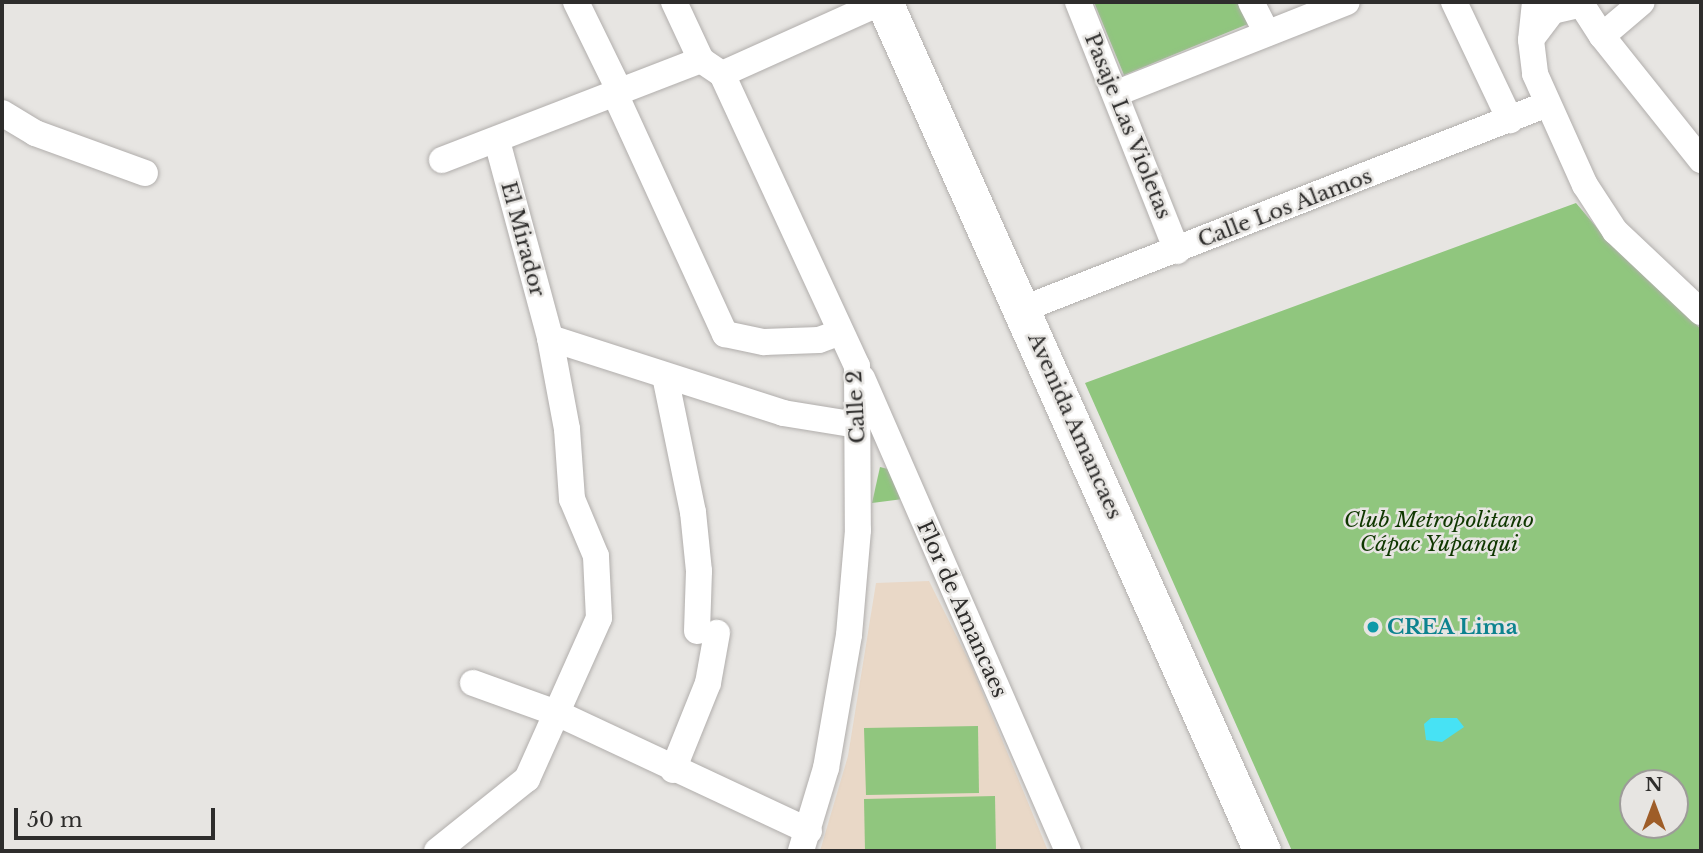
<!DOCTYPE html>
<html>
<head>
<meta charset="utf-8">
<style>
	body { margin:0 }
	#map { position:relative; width:1703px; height:853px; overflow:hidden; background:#e7e5e2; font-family:"Libre Baskerville",serif }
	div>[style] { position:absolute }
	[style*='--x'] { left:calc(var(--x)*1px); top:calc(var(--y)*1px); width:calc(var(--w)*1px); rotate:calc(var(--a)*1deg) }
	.education>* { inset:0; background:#e9d8c7 }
	.green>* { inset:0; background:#90c67e }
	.water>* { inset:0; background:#47e2f4 }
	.roads { filter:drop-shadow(0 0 2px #b1aeac) drop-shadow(0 0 2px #b1aeac) }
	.street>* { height:26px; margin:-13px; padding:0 13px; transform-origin:13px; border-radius:13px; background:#fff }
	.secondary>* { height:37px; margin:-18.5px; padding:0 18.5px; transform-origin:18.5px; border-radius:18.5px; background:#fff }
	.dots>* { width:19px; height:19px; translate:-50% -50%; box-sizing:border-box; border:4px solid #e7e5e2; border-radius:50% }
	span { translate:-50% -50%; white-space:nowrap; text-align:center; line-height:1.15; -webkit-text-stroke:5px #e7e5e2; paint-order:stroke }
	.street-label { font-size:21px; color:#2e2d2c }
	.park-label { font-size:21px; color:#0f3700; font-style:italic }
	.culture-label { font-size:21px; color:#0d838f; font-weight:700 }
	.left { translate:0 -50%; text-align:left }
	.frame { position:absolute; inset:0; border:4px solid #2e2d2c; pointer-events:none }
	.north { position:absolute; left:1619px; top:769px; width:70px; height:70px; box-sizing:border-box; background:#e7e5e2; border:2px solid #9d9b99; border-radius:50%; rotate:0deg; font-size:19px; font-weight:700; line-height:28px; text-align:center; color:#2e2d2c }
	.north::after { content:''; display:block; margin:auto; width:24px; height:32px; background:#9e5d28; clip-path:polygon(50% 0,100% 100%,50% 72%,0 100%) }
	.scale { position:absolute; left:14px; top:808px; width:201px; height:32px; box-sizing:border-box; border:4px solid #2e2d2c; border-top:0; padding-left:9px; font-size:21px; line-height:24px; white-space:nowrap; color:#2e2d2c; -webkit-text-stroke:5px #e7e5e2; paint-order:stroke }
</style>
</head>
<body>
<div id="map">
	<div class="education">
		<i style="clip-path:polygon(929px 581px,972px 667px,1048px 851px,820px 851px,848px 756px,876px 583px)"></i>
	</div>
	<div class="green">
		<i style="clip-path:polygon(1094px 2px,1237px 2px,1248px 24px,1124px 75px)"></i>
		<i style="clip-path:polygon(evenodd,1576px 203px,1609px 242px,1701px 329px,1701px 851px,1292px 851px,1085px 383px,1576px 203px,1633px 783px,1675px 783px,1675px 825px,1633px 825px,1633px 783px)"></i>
		<i style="clip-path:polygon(880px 467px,888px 469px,903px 499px,872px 503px)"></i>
		<i style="clip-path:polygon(978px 726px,979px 793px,866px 795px,864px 728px)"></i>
		<i style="clip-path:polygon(995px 796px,996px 851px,865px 851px,864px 799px)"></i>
	</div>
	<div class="water">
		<i style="clip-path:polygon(1431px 718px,1457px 718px,1464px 727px,1442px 742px,1426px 740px,1424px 724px)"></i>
	</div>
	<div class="roads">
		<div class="street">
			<i style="--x:576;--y:2;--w:102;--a:63.9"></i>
			<i style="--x:674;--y:2;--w:64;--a:65"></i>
			<i style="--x:701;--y:60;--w:25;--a:34"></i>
			<i style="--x:722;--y:74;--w:322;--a:65.2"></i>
			<i style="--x:857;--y:366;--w:164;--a:89.7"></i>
			<i style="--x:858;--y:530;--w:105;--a:94.9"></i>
			<i style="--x:849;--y:635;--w:135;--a:99.8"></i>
			<i style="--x:826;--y:768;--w:87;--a:106.8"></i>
			<i style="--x:1078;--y:2;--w:268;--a:68.3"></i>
			<i style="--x:1251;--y:2;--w:35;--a:63"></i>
			<i style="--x:1454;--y:2;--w:131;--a:64.6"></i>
			<i style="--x:1535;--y:2;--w:38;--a:96"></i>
			<i style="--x:1531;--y:40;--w:34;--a:83"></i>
			<i style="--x:1535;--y:74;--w:122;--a:65.8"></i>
			<i style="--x:1585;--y:185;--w:55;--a:56.9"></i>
			<i style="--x:1615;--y:231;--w:118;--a:43.3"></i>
			<i style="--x:1580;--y:2;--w:40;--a:57.1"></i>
			<i style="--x:1602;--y:36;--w:159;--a:51.4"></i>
			<i style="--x:1602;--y:36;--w:52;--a:-40.4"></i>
			<i style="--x:1532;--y:38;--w:34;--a:-53"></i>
			<i style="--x:1552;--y:11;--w:31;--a:-13"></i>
			<i style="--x:722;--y:74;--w:175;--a:-24.2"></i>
			<i style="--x:1117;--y:93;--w:247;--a:-21.6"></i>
			<i style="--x:616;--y:96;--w:262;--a:65.4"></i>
			<i style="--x:725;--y:334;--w:40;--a:12"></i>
			<i style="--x:764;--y:342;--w:55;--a:-2.1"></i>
			<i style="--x:819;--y:340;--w:23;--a:-20"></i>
			<i style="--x:2;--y:113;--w:39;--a:31"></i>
			<i style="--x:35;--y:133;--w:117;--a:20"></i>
			<i style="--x:497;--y:141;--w:204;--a:74.9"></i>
			<i style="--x:442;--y:160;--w:278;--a:-21.1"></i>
			<i style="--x:1023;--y:309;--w:560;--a:-21.35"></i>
			<i style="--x:665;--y:376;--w:139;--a:78.4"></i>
			<i style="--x:693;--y:512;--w:59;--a:84.2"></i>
			<i style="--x:699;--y:571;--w:60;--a:91.9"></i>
			<i style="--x:862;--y:378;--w:516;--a:66.47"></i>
			<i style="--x:473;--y:683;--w:91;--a:19.8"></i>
			<i style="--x:559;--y:714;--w:276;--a:25.1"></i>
			<i style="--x:673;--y:770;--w:94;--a:-68.1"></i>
			<i style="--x:708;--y:683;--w:51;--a:-79.8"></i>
			<i style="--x:437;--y:851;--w:115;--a:-38.7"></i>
			<i style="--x:527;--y:779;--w:176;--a:-65.9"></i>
			<i style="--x:599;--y:618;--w:62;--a:-92.8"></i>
			<i style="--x:596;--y:556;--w:62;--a:-112.8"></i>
			<i style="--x:572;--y:499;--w:70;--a:-94.1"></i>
			<i style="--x:567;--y:429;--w:93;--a:-100.6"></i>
			<i style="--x:550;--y:338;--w:245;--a:17.8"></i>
			<i style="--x:783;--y:413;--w:75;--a:9.2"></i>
		</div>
		<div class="secondary">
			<i style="--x:884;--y:2;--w:929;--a:66"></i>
		</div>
	</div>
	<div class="dots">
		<i style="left:1373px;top:627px;background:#0f9aa8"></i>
	</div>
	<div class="street-label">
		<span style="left:1128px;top:126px;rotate:68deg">Pasaje Las Violetas</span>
		<span style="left:1285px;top:208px;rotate:-21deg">Calle Los Alamos</span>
		<span style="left:523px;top:239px;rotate:75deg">El Mirador</span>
		<span style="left:856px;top:407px;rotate:-93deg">Calle 2</span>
		<span style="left:1075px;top:426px;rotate:66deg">Avenida Amancaes</span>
		<span style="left:962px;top:609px;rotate:66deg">Flor de Amancaes</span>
	</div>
	<div class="park-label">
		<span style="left:1439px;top:532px">Club Metropolitano<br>Cápac Yupanqui</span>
	</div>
	<div class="culture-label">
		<span class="left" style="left:1387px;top:627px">CREA Lima</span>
	</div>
	<div class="frame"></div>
	<div class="north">N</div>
	<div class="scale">50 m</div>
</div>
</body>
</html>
